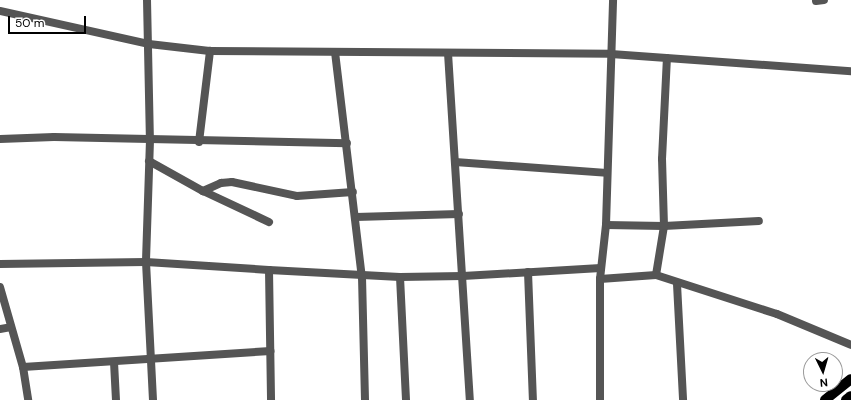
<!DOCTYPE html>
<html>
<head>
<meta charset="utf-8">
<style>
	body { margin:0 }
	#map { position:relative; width:851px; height:400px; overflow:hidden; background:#fff; font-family:"DM Sans",sans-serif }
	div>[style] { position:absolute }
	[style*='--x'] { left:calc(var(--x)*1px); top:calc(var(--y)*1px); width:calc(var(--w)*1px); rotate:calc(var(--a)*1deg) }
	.minor>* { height:8px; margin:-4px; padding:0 4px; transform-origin:4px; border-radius:4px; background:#555 }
	.tertiary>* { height:8px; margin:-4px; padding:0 4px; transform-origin:4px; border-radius:4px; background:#555 }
	.primary>* { height:10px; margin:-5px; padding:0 5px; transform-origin:5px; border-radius:5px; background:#000 }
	span { translate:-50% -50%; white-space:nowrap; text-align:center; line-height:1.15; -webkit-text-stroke:3px #fff; paint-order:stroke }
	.north { position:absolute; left:803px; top:352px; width:40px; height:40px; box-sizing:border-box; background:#fff; border:1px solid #999; border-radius:50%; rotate:175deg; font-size:11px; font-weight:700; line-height:16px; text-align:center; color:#000 }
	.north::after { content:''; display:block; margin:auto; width:14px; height:18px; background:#000; clip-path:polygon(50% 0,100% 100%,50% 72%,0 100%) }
	.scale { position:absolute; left:8px; top:16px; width:78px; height:18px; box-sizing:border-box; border:2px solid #000; border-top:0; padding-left:5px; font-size:12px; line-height:14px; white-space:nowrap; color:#000; -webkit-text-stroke:3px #fff; paint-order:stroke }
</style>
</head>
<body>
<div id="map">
	<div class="minor">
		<i style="--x:816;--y:1;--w:8;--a:-7"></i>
		<i style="--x:0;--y:11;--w:153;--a:12.5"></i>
		<i style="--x:335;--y:52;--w:227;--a:83.2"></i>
		<i style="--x:362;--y:277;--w:123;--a:88.6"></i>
		<i style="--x:448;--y:53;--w:348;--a:86.4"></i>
		<i style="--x:0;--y:139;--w:54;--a:-2.1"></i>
		<i style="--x:54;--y:137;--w:293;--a:1.2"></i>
		<i style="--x:199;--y:142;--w:92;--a:-83.1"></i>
		<i style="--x:149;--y:161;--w:62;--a:29.1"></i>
		<i style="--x:203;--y:191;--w:73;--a:25.2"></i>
		<i style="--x:455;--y:162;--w:152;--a:4.1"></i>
		<i style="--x:203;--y:191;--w:20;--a:-24"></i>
		<i style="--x:221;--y:183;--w:11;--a:-5"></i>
		<i style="--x:232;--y:182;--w:66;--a:12.2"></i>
		<i style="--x:297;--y:196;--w:56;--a:-4.1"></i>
		<i style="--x:356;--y:217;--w:103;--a:-1.7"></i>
		<i style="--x:606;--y:225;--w:58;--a:1"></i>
		<i style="--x:664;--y:226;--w:95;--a:-3"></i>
		<i style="--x:0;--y:264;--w:146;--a:-0.8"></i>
		<i style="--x:146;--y:262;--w:123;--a:3.7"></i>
		<i style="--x:269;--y:270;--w:130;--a:89.1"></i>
		<i style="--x:269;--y:270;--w:131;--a:3.1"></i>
		<i style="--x:400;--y:277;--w:63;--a:-0.9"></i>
		<i style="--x:463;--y:276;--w:138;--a:-3.3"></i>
		<i style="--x:528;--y:272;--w:128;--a:87.8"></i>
		<i style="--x:656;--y:275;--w:50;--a:-80.7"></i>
		<i style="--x:664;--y:226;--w:67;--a:-91.7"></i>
		<i style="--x:662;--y:159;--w:101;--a:-87.2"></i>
		<i style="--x:400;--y:277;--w:123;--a:87.2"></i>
		<i style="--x:600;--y:279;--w:56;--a:-4.1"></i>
		<i style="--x:656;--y:275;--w:127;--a:17.9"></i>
		<i style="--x:777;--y:314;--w:80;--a:22.7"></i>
		<i style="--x:677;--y:284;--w:116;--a:87"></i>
		<i style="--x:0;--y:287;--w:83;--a:74"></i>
		<i style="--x:23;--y:367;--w:33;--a:81"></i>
		<i style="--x:0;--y:329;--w:11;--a:-10"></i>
		<i style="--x:114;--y:362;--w:38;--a:87"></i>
		<i style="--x:23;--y:367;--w:248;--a:-3.7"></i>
	</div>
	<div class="tertiary">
		<i style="--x:147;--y:0;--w:140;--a:88.8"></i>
		<i style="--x:150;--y:140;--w:122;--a:91.9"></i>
		<i style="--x:146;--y:262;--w:138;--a:87.1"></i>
		<i style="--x:149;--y:44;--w:61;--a:6.5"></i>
		<i style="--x:210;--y:51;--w:401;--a:0.4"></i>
		<i style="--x:611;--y:54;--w:241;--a:4.1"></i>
		<i style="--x:600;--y:400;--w:121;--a:-90"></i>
		<i style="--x:600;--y:279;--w:54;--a:-83.7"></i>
		<i style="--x:606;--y:225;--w:225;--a:-88.2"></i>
	</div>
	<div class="primary">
		<i style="--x:825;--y:400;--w:33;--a:-39"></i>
		<i style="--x:846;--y:400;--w:6;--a:-39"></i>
	</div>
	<div class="north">N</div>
	<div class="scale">50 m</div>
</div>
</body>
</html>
